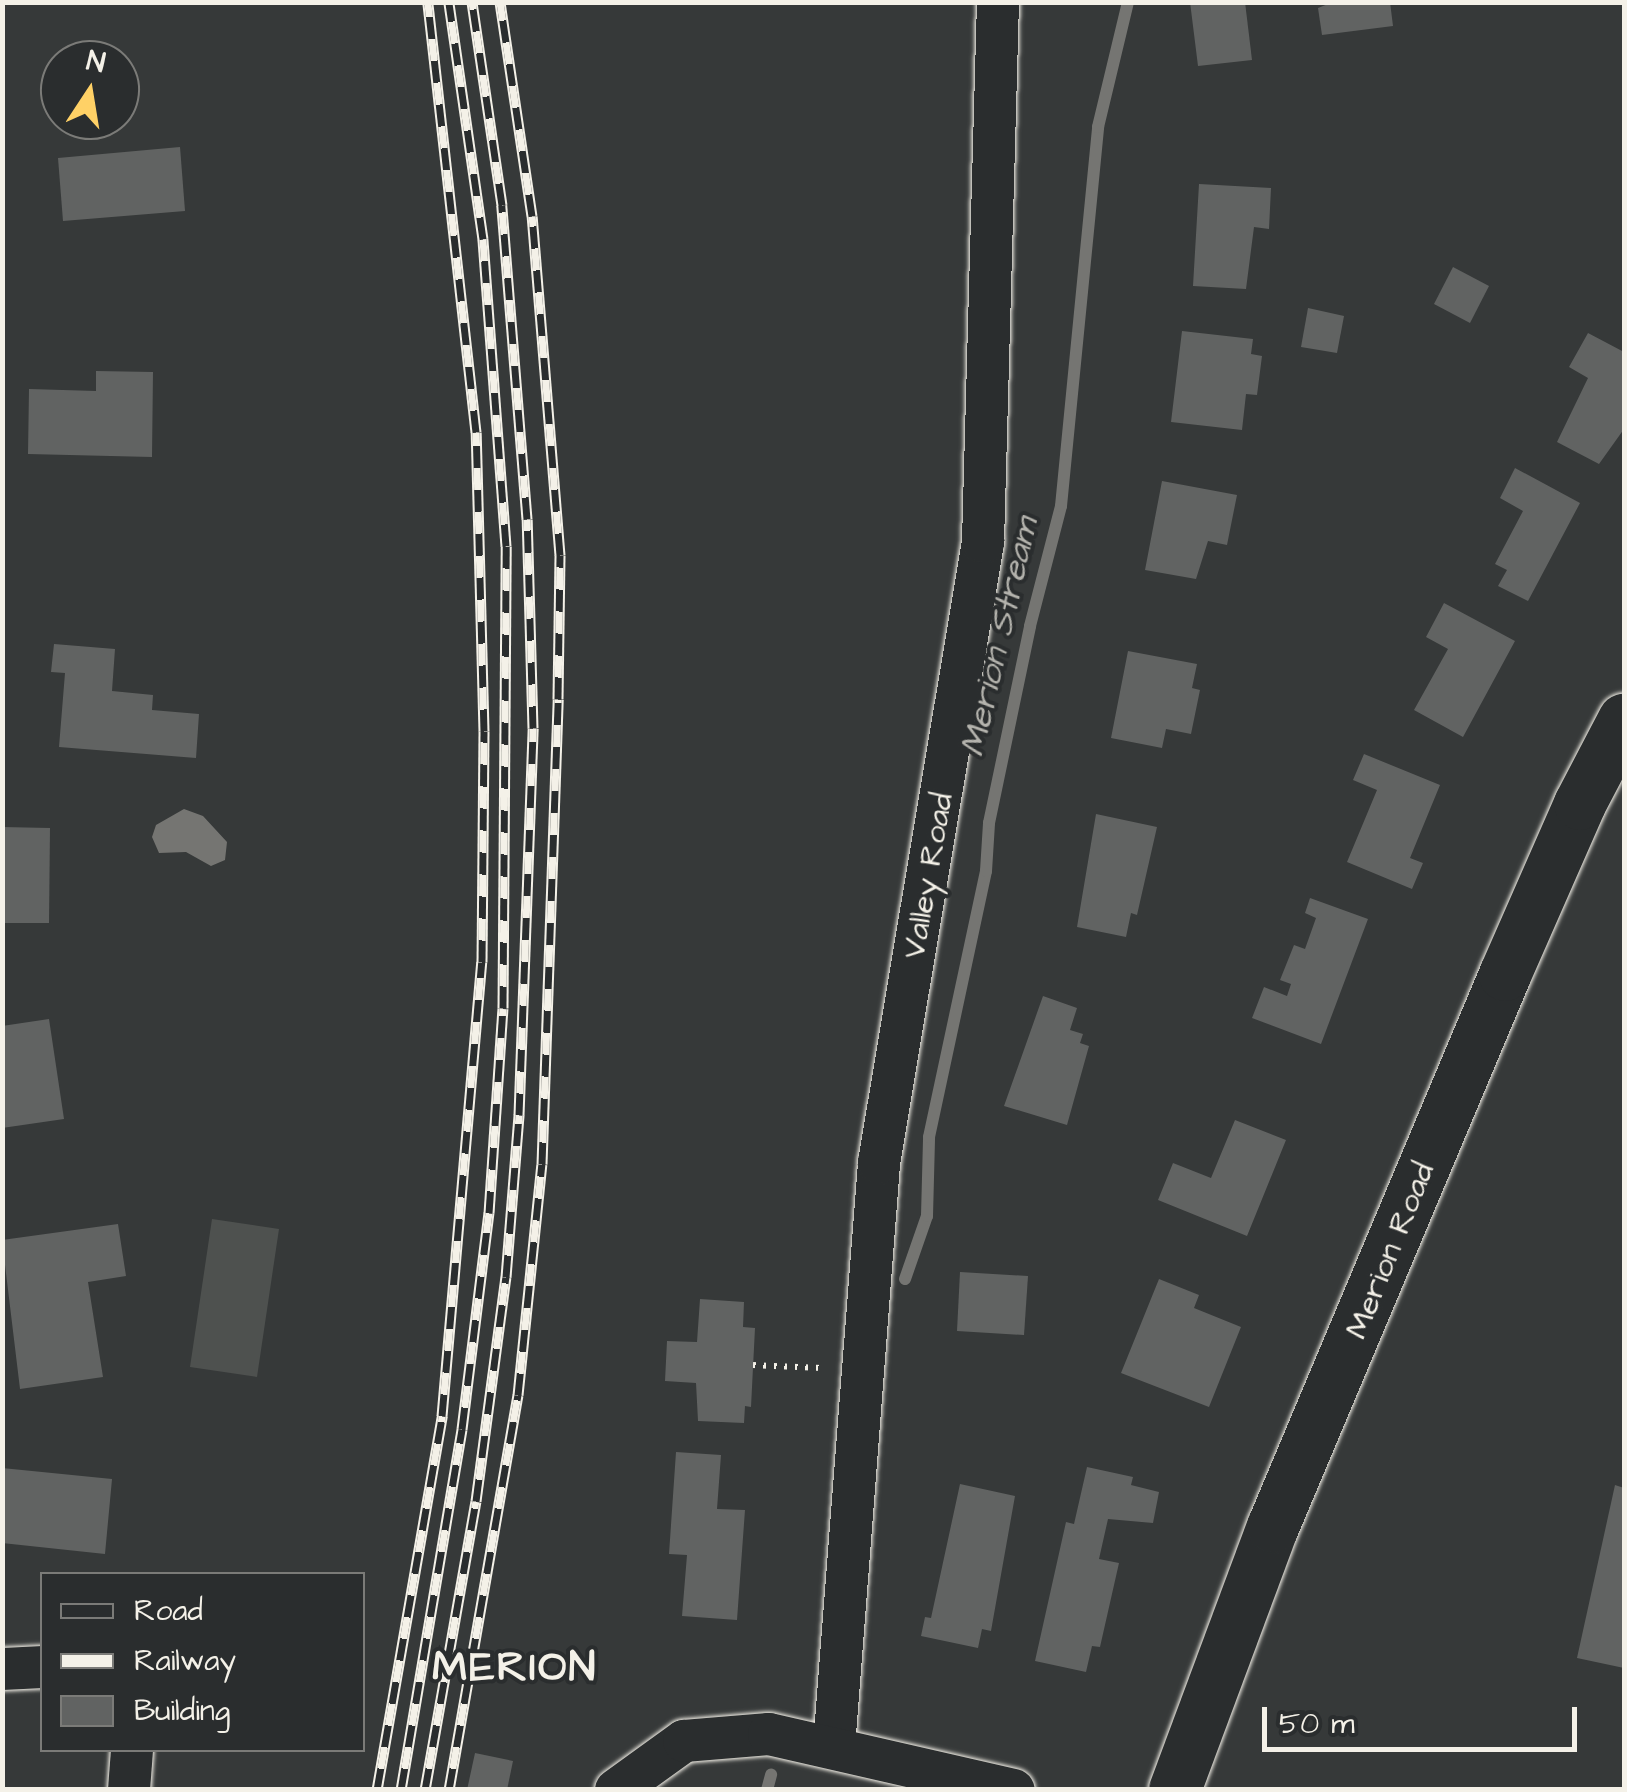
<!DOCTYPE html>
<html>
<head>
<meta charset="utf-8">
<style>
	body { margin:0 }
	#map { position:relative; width:1627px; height:1792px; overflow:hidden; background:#363939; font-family:"Architects Daughter",sans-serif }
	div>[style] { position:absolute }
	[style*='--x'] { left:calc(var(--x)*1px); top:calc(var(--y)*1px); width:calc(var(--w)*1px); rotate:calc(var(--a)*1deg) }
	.green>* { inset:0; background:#4e514f }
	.water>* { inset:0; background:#757572 }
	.stream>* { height:12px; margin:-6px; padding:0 6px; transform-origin:6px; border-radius:6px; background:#757572 }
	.building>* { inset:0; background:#616362 }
	.path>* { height:6px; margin-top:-3px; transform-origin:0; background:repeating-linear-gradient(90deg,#f4f1e8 0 2.5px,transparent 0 10.5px) }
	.roads { filter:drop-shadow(0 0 2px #f4f1e8) drop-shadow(0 0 2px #f4f1e8) }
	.minor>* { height:42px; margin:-21px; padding:0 21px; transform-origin:21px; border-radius:21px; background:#2a2d2e }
	.tertiary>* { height:52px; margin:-26px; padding:0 26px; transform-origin:26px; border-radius:26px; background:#2a2d2e }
	.rail>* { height:11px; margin-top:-5.5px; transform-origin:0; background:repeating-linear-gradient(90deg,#2a2d2e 0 22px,#f4f1e8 0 44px); box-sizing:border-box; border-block:2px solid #f4f1e8 }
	span { translate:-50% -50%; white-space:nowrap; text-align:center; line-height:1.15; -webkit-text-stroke:8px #2a2d2e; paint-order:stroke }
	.street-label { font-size:32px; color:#f4f1e8 }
	.water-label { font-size:35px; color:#b4b3ad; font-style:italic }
	.district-label { font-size:42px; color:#f4f1e8; font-weight:700; letter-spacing:2.5px }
	.frame { position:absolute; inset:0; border:5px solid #f4f1e8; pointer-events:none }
	.legend { position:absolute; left:40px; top:1572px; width:325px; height:180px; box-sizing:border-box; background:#2a2d2e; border:2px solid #7b7b78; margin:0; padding:12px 18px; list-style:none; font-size:30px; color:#f4f1e8 }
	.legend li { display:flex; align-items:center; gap:20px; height:50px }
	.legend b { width:50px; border:2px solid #7b7b78 }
	.north { position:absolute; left:40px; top:40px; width:100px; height:100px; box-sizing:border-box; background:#2a2d2e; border:2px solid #7b7b78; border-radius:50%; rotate:12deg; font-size:28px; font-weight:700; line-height:40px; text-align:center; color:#f4f1e8 }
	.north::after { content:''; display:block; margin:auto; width:35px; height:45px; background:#ffd166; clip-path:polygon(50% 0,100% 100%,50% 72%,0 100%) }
	.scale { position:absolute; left:1262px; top:1707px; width:315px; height:45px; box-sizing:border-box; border:5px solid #f4f1e8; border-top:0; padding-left:12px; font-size:30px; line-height:35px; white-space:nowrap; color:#f4f1e8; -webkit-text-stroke:8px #2a2d2e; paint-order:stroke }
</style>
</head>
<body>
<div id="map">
	<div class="green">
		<i style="clip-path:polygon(212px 1219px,279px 1229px,257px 1377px,190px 1367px)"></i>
	</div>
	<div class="water">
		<i style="clip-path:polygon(184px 809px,203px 816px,227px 842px,225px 860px,211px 866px,186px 852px,159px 853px,152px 837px,156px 825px)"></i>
	</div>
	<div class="stream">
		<i style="--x:905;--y:1279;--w:67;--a:-70.8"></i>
		<i style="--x:927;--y:1216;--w:79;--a:-88.5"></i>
		<i style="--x:929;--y:1137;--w:272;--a:-77.9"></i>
		<i style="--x:986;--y:871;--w:48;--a:-86.4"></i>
		<i style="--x:989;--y:823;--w:201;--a:-78.2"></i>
		<i style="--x:1030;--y:626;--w:124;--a:-75.5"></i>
		<i style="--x:1061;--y:506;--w:381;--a:-84.4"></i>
		<i style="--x:1098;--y:127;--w:129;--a:-76.5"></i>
		<i style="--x:767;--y:1790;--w:16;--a:-75"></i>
	</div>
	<div class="building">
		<i style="clip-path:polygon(1190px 2px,1245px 2px,1252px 60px,1198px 66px)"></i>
		<i style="clip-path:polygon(1333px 2px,1390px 2px,1393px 26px,1322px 35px,1318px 8px)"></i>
		<i style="clip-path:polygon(180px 147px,185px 211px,63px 221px,58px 158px)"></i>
		<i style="clip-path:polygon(1199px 184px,1271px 188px,1269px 229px,1254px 227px,1246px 289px,1193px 286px)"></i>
		<i style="clip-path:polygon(1453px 267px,1489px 286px,1470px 323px,1434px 304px)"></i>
		<i style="clip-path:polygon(1308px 308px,1344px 316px,1337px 353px,1301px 347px)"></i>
		<i style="clip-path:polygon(1182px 331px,1253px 339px,1251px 354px,1262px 356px,1257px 395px,1246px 394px,1242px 430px,1171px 422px)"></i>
		<i style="clip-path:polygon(1588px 333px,1624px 352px,1624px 429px,1599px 464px,1557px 442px,1588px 378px,1569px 367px)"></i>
		<i style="clip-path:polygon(96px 371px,153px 372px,152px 457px,28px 454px,29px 389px,96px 391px)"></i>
		<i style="clip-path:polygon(1515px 468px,1580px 503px,1528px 601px,1498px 586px,1507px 570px,1495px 564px,1523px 511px,1500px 498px)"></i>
		<i style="clip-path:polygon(1162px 481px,1237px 495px,1227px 545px,1208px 541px,1196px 579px,1145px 570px)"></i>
		<i style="clip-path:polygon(1444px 603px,1515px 641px,1463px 737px,1414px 710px,1448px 649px,1426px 637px)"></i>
		<i style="clip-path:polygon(54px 644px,115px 649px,112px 691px,153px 695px,152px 710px,199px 714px,196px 758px,59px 747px,65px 673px,51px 672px)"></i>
		<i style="clip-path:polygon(1128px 651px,1197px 664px,1192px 688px,1200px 690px,1191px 734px,1166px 729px,1162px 748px,1111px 738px)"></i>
		<i style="clip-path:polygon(1364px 754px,1440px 785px,1410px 858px,1423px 863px,1412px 889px,1347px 862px,1377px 790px,1353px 780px)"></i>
		<i style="clip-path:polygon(1096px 814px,1157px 827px,1137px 915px,1131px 913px,1126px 937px,1077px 927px)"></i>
		<i style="clip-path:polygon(2px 827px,50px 828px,49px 923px,2px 923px)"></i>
		<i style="clip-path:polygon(1310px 898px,1368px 919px,1321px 1044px,1252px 1018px,1264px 987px,1287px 996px,1291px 984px,1280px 980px,1294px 945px,1305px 949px,1316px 918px,1305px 913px)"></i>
		<i style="clip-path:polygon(1043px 996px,1077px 1008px,1070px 1030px,1083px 1034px,1080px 1043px,1089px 1046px,1067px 1125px,1004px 1106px)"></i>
		<i style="clip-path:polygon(49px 1019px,64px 1119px,2px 1128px,2px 1026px)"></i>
		<i style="clip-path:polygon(1235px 1120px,1286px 1140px,1247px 1236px,1158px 1200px,1173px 1163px,1211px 1178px)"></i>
		<i style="clip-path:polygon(118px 1224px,126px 1276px,88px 1282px,103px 1377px,20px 1389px,2px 1240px)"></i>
		<i style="clip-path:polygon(960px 1272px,1028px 1276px,1024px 1335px,957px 1331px)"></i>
		<i style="clip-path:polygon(1159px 1279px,1199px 1295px,1194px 1308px,1241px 1327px,1209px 1407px,1121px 1373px)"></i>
		<i style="clip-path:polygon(700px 1299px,744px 1302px,743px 1327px,755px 1328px,751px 1407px,745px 1406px,744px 1423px,698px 1421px,696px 1383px,665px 1381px,667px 1341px,697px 1342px)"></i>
		<i style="clip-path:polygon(676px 1452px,721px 1455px,717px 1509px,745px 1510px,737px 1620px,682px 1616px,687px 1555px,669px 1554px)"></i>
		<i style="clip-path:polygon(1087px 1467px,1133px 1477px,1131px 1485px,1159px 1492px,1153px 1523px,1108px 1519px,1099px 1559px,1119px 1563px,1100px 1647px,1092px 1646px,1086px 1672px,1035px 1661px,1066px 1522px,1074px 1524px)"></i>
		<i style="clip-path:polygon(2px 1468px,112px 1479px,105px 1554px,2px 1543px)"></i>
		<i style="clip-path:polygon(960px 1484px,1015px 1496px,991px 1631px,982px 1629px,978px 1648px,921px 1636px,925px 1617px,931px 1618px)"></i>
		<i style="clip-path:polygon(1615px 1485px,1624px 1488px,1624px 1668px,1577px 1658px)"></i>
		<i style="clip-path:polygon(475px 1753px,513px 1761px,507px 1790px,467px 1790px)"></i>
	</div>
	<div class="path">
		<i style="--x:753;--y:1365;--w:69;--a:2.5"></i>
	</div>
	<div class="roads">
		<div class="minor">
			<i style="--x:2;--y:1669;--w:40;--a:-2.9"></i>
			<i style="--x:834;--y:1747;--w:586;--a:-85.59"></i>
			<i style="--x:879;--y:1163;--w:630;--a:-80.49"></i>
			<i style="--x:983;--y:542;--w:540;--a:-88.41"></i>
			<i style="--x:129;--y:1790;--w:40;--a:-85.7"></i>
			<i style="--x:616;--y:1790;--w:84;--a:-35.8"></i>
			<i style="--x:684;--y:1741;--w:85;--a:-4.7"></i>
			<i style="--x:769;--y:1734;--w:251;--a:12.9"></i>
		</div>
		<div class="tertiary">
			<i style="--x:1175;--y:1790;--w:281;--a:-69.6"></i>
			<i style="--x:1273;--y:1527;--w:599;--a:-67.2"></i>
			<i style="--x:1505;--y:975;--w:187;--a:-66.3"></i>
			<i style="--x:1580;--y:804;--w:95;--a:-62.4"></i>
		</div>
	</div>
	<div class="rail">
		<i style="--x:377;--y:1790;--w:380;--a:-80.1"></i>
		<i style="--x:442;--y:1416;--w:456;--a:-85"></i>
		<i style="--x:482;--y:962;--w:231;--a:-89.5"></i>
		<i style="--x:484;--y:731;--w:299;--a:-91.5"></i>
		<i style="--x:476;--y:432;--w:433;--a:-96.4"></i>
		<i style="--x:401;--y:1790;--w:366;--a:-80.4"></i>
		<i style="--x:462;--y:1429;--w:218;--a:-82.9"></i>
		<i style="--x:489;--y:1213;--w:205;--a:-86.1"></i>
		<i style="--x:503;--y:1008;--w:462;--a:-89.6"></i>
		<i style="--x:506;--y:546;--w:308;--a:-94.3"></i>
		<i style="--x:483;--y:239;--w:239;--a:-98.2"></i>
		<i style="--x:425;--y:1790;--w:293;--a:-80"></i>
		<i style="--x:476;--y:1501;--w:226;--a:-82.4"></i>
		<i style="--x:506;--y:1277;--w:163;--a:-85.4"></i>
		<i style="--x:519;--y:1115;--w:387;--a:-87.9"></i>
		<i style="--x:533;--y:728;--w:209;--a:-91.6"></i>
		<i style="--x:527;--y:519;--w:315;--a:-94.6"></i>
		<i style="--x:502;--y:205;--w:205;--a:-98.4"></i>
		<i style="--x:449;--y:1790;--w:401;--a:-80.1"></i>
		<i style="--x:518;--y:1395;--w:232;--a:-84.1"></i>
		<i style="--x:542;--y:1164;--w:465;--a:-88"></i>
		<i style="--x:558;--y:699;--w:144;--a:-89.2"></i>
		<i style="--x:560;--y:555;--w:340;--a:-94.7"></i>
		<i style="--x:532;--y:216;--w:216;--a:-98.5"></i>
	</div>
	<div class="street-label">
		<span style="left:929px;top:876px;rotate:-80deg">Valley Road</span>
		<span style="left:1391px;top:1251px;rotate:-68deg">Merion Road</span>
	</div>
	<div class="water-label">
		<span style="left:1000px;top:637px;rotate:-77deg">Merion Stream</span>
	</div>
	<div class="district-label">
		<span style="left:515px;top:1668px">MERION</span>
	</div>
	<div class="frame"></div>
	<ul class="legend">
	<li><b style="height:12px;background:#2a2d2e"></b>Road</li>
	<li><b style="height:12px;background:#f4f1e8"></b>Railway</li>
	<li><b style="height:28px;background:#616362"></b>Building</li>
	</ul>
	<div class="north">N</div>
	<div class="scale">50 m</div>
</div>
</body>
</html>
